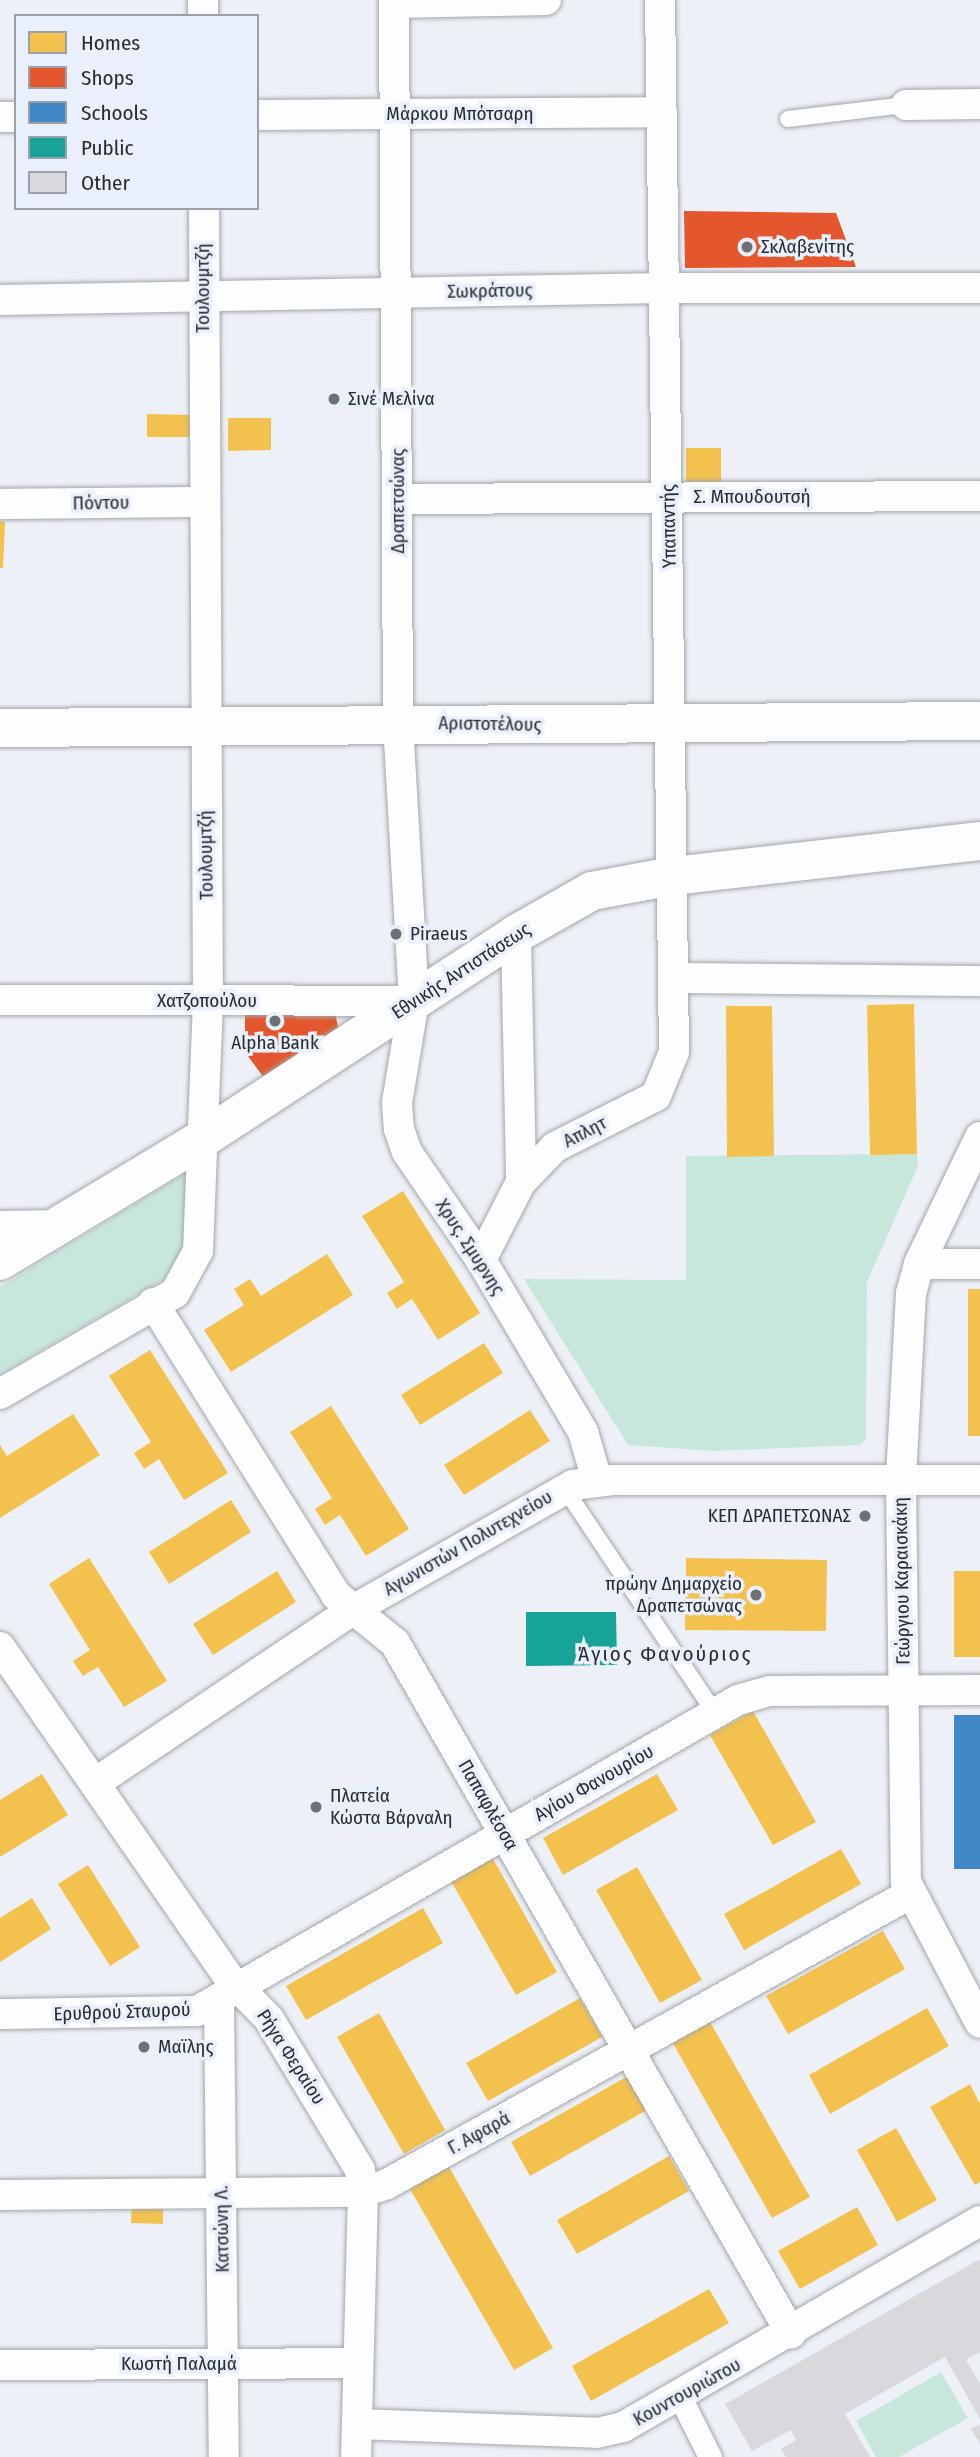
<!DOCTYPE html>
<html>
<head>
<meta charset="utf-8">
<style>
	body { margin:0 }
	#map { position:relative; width:980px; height:2457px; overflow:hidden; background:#edf1f7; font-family:"Fira Sans Condensed",sans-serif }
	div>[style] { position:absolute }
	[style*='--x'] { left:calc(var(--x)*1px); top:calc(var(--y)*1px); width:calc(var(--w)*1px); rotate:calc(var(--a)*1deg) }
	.green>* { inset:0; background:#c8e7dc }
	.homes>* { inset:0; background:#f2c14e }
	.shops>* { inset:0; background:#e4572e }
	.schools>* { inset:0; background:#3f88c5 }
	.public>* { inset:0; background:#17a398 }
	.building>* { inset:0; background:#d9d8dc }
	.roads { filter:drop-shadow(0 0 2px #a3a6aa) drop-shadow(0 0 2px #a3a6aa) }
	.service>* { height:16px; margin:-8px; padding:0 8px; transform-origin:8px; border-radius:8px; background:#fcfdfe }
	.pedestrian>* { height:23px; margin:-11.5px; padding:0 11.5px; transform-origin:11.5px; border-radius:11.5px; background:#fcfdfe }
	.minor>* { height:30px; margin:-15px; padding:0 15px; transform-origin:15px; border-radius:15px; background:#fcfdfe }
	.tertiary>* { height:38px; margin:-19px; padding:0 19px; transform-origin:19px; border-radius:19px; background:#fcfdfe }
	.dots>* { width:19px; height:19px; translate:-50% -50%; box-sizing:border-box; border:4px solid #e9f0fb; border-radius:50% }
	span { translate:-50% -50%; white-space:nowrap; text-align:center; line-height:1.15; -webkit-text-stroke:7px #e9f0fb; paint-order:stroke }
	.street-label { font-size:19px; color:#282b2f }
	.poi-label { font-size:19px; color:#282b2f }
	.left { translate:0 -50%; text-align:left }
	.right { translate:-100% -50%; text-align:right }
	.neighbourhood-label { font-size:21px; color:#272c34; letter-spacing:2px }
	.legend { position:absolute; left:14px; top:14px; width:245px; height:196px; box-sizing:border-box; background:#e9f0fb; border:2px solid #9ca1a9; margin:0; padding:9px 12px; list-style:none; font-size:21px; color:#282b2f }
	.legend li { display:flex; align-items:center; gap:14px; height:35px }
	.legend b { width:35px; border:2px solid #9ca1a9 }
</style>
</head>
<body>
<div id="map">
	<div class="green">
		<i style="clip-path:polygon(917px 1154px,918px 1166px,867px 1282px,866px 1439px,860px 1445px,713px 1451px,628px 1445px,524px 1279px,686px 1280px,686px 1156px)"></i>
		<i style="clip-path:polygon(189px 1171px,184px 1255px,168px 1277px,0 1374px,0 1287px)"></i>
		<i style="clip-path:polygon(941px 2372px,968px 2418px,899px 2457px,876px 2457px,856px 2421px)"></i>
	</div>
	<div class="homes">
		<i style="clip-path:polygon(147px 414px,192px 415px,192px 437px,147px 437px)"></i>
		<i style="clip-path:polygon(228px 418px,271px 418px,271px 450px,228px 451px)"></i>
		<i style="clip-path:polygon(686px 448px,721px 448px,721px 486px,686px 486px)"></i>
		<i style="clip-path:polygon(0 521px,5px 522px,3px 568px,0 568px)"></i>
		<i style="clip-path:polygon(914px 1004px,917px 1154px,870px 1155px,867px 1005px)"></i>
		<i style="clip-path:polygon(726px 1006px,772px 1006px,774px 1156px,727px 1157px)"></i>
		<i style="clip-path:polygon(403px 1191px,480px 1313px,438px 1340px,412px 1299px,397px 1309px,387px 1293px,404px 1282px,362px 1216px)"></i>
		<i style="clip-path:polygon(327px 1254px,353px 1295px,231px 1372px,204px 1330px,244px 1305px,234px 1289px,250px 1279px,261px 1296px)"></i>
		<i style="clip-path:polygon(968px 1289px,980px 1289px,980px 1436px,968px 1436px)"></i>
		<i style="clip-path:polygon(484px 1343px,503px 1373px,420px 1425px,401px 1395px)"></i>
		<i style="clip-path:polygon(150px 1350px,228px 1473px,184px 1500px,159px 1459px,144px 1469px,134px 1453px,151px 1442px,109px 1376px)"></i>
		<i style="clip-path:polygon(331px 1406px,409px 1529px,366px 1556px,340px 1515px,325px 1525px,315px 1509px,332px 1498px,290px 1432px)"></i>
		<i style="clip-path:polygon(530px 1410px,550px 1441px,464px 1495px,444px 1465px)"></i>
		<i style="clip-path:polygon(73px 1414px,100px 1455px,0 1518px,0 1445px,7px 1456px)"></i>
		<i style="clip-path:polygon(231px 1500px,251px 1532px,169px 1584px,149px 1552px)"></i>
		<i style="clip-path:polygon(89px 1558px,167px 1681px,124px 1707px,98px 1667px,83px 1676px,73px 1661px,90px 1650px,49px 1584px)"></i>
		<i style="clip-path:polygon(686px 1558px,827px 1560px,826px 1631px,685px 1630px)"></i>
		<i style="clip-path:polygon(277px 1571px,296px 1602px,213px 1655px,193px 1624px)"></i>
		<i style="clip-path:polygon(954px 1571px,980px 1571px,980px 1657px,954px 1657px)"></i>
		<i style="clip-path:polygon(753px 1711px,816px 1822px,773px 1845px,710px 1735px)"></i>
		<i style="clip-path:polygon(42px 1774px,68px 1815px,0 1857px,0 1800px)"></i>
		<i style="clip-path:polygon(657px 1774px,678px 1810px,563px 1875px,543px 1838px)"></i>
		<i style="clip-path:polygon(841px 1849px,861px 1884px,744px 1950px,724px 1914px)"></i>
		<i style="clip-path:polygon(492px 1857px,557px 1972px,516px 1995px,451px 1881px)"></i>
		<i style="clip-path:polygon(88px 1865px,140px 1947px,110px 1966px,58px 1884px)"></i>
		<i style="clip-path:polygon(637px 1867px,702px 1980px,660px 2003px,596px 1890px)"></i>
		<i style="clip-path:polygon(32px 1898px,51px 1929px,0 1962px,0 1918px)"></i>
		<i style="clip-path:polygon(423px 1908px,443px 1943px,306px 2020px,286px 1986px)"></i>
		<i style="clip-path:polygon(883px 1931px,905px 1969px,788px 2034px,766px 1996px)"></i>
		<i style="clip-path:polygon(580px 1998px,602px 2037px,488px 2101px,466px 2063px)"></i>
		<i style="clip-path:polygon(927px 2008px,949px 2046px,830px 2114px,809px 2075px)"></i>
		<i style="clip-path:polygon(379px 2013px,445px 2130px,404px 2154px,337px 2037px)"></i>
		<i style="clip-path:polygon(705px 2013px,810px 2197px,772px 2218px,667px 2033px)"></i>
		<i style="clip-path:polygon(628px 2076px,647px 2110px,530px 2176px,511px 2142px)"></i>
		<i style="clip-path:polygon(970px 2084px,980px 2104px,980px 2182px,975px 2185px,930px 2107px)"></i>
		<i style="clip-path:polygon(896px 2128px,937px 2200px,897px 2222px,857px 2150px)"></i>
		<i style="clip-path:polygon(669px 2156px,689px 2191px,577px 2254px,557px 2220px)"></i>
		<i style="clip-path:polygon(445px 2160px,553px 2348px,514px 2370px,406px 2182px)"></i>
		<i style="clip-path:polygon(132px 2200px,163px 2201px,163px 2224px,131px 2223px)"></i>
		<i style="clip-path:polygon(857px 2207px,878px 2245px,800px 2289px,778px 2251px)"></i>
		<i style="clip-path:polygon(709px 2289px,729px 2323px,591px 2401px,572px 2366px)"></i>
	</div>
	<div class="shops">
		<i style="clip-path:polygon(684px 211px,836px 213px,856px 267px,685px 268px)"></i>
		<i style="clip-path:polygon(334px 1008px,339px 1031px,264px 1078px,245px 1052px,245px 1009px)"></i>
	</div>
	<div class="schools">
		<i style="clip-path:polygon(954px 1715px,980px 1715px,980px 1869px,954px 1869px)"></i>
	</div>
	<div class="public">
		<i style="clip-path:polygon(526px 1612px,616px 1612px,617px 1665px,526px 1666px)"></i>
	</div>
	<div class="building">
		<i style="clip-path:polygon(980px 2259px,980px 2352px,966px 2360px,980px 2384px,980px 2419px,945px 2357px,845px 2414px,870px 2457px,786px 2457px,781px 2449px,796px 2440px,791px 2430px,752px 2451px,725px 2404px)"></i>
		<i style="clip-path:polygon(980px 2424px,980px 2444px,971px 2429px)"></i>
	</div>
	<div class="roads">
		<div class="service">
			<i style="--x:788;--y:119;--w:119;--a:-6.8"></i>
			<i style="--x:565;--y:1489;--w:270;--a:56.2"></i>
		</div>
		<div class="pedestrian">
			<i style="--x:680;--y:2397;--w:67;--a:63.4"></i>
		</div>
		<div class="minor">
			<i style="--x:203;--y:0;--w:16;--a:90"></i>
			<i style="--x:394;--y:0;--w:723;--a:89.68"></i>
			<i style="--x:398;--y:723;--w:278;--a:86.7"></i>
			<i style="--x:414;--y:1001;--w:103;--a:99.5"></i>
			<i style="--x:397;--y:1103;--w:26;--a:86"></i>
			<i style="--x:399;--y:1129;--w:24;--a:71"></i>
			<i style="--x:407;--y:1152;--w:131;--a:55.6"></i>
			<i style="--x:481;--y:1260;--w:200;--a:59.3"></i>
			<i style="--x:583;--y:1432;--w:50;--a:73.7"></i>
			<i style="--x:394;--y:3;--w:152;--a:-1.1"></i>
			<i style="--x:906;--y:105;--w:74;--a:-0.8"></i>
			<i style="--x:257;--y:115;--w:405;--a:-0.4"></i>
			<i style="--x:0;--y:117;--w:16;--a:0"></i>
			<i style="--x:0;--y:300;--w:666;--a:-1.03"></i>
			<i style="--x:666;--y:288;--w:314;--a:0"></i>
			<i style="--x:399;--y:499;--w:581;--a:-0.3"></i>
			<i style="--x:0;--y:504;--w:202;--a:-0.6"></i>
			<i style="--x:516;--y:934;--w:248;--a:88.8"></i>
			<i style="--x:675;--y:978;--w:305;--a:0.6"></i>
			<i style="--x:0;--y:1000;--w:414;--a:0.1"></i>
			<i style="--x:980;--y:1137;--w:141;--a:115.7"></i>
			<i style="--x:919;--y:1264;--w:30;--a:105"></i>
			<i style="--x:911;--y:1293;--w:187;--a:93.1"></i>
			<i style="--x:901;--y:1480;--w:402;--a:89.3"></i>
			<i style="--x:906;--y:1882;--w:159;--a:62.3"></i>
			<i style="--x:0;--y:1226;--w:58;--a:-1"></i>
			<i style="--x:481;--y:1260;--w:88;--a:-62.9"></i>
			<i style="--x:521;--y:1182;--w:49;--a:-45.8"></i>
			<i style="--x:555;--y:1147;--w:113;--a:-26.8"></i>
			<i style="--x:656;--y:1096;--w:48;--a:-67.8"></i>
			<i style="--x:674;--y:1052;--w:1052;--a:-90.76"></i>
			<i style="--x:919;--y:1264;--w:61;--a:0"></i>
			<i style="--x:153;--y:1303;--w:345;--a:57.9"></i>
			<i style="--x:336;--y:1595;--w:76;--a:39.1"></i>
			<i style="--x:395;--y:1643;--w:796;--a:60.15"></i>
			<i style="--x:0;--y:1394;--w:202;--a:-30"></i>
			<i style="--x:175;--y:1293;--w:48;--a:-61.3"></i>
			<i style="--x:198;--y:1251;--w:250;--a:-87.7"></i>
			<i style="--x:208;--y:1001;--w:793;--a:-90.29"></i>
			<i style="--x:0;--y:1647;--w:405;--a:55.3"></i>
			<i style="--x:231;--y:1980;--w:54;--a:45.7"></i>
			<i style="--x:269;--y:2019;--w:176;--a:58.9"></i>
			<i style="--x:360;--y:2170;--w:22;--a:82"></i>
			<i style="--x:363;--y:2192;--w:265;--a:91.5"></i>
			<i style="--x:95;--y:1783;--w:308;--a:-33.9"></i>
			<i style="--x:351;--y:1611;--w:255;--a:-29.6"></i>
			<i style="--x:573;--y:1485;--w:40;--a:-7.1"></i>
			<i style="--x:613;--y:1480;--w:367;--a:0"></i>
			<i style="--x:219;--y:2000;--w:457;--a:89.4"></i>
			<i style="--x:0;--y:2014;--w:197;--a:-0.9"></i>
			<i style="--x:197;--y:2011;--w:624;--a:-29.89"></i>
			<i style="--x:738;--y:1700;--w:33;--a:-16"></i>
			<i style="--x:770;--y:1691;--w:210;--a:-0.3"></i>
			<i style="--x:0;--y:2195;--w:363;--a:-0.5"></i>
			<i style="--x:363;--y:2192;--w:25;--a:-18"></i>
			<i style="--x:387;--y:2184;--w:598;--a:-29.01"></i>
			<i style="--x:0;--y:2365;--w:357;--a:-0.3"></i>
			<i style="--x:357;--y:2424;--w:240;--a:2.1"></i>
			<i style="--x:597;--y:2433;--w:27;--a:-13"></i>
			<i style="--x:623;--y:2427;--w:412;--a:-30"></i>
		</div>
		<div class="tertiary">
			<i style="--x:0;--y:728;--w:980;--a:-0.41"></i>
			<i style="--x:0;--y:1261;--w:236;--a:-31.1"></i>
			<i style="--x:202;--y:1139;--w:375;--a:-33.1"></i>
			<i style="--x:516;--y:934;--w:87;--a:-29.5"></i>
			<i style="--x:592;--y:891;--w:82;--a:-10.5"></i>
			<i style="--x:673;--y:876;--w:309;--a:-6.5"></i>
		</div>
	</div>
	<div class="dots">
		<i style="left:747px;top:247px;background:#6d7075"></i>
		<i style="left:334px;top:399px;background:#6d7075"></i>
		<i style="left:396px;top:934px;background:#6d7075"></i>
		<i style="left:275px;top:1021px;background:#6d7075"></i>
		<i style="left:865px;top:1516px;background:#6d7075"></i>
		<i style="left:756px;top:1595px;background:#6d7075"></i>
		<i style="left:316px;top:1807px;background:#6d7075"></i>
		<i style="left:144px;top:2047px;background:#6d7075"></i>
	</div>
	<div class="street-label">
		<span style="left:460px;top:114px">Μάρκου Μπότσαρη</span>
		<span style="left:203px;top:288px;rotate:-90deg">Τουλουμτζή</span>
		<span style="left:490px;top:291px;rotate:-1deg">Σωκράτους</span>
		<span style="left:752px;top:497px">Σ. Μπουδουτσή</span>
		<span style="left:398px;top:501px;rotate:-90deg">Δραπετσώνας</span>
		<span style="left:101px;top:503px;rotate:-1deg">Πόντου</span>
		<span style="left:669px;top:526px;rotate:-91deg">Υπαπαντής</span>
		<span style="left:490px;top:724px;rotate:1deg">Αριστοτέλους</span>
		<span style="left:206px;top:855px;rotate:-91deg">Τουλουμτζή</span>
		<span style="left:461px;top:971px;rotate:-33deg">Εθνικής Αντιστάσεως</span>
		<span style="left:207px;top:1001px">Χατζοπούλου</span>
		<span style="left:585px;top:1132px;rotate:-27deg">Απλητ</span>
		<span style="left:470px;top:1247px;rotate:57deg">Χρυς. Σμυρνης</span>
		<span style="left:468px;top:1543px;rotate:-30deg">Αγωνιστών Πολυτεχνείου</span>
		<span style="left:902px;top:1581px;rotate:-91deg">Γεώργιου Καραισκάκη</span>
		<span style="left:594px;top:1783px;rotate:-30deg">Αγίου Φανουρίου</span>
		<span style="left:488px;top:1805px;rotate:60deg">Παπαφλέσσα</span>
		<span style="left:122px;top:2012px;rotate:-2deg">Ερυθρού Σταυρού</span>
		<span style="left:291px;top:2057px;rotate:57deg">Ρήγα Φεραίου</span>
		<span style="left:479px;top:2133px;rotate:-29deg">Γ. Αφαρά</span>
		<span style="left:222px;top:2229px;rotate:-91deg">Κατσώνη Λ.</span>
		<span style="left:179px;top:2364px">Κωστή Παλαμά</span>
		<span style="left:687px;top:2392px;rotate:-29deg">Κουντουριώτου</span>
	</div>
	<div class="poi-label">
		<span class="left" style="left:761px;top:247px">Σκλαβενίτης</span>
		<span class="left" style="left:348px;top:399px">Σινέ Μελίνα</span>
		<span class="left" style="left:410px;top:934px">Piraeus</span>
		<span style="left:275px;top:1043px">Alpha Bank</span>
		<span class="right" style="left:851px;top:1516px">ΚΕΠ ΔΡΑΠΕΤΣΩΝΑΣ</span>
		<span class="right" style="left:742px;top:1595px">πρώην Δημαρχείο<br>Δραπετσώνας</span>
		<span class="left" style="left:330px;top:1807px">Πλατεία<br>Κώστα Βάρναλη</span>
		<span class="left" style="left:158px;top:2047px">Μαϊλης</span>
	</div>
	<div class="neighbourhood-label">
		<span style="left:665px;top:1654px">Άγιος Φανούριος</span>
	</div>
	<ul class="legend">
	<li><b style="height:19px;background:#f2c14e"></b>Homes</li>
	<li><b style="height:19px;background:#e4572e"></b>Shops</li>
	<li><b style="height:19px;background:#3f88c5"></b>Schools</li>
	<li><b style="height:19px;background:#17a398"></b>Public</li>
	<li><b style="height:19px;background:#d9d8dc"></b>Other</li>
	</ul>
</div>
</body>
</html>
